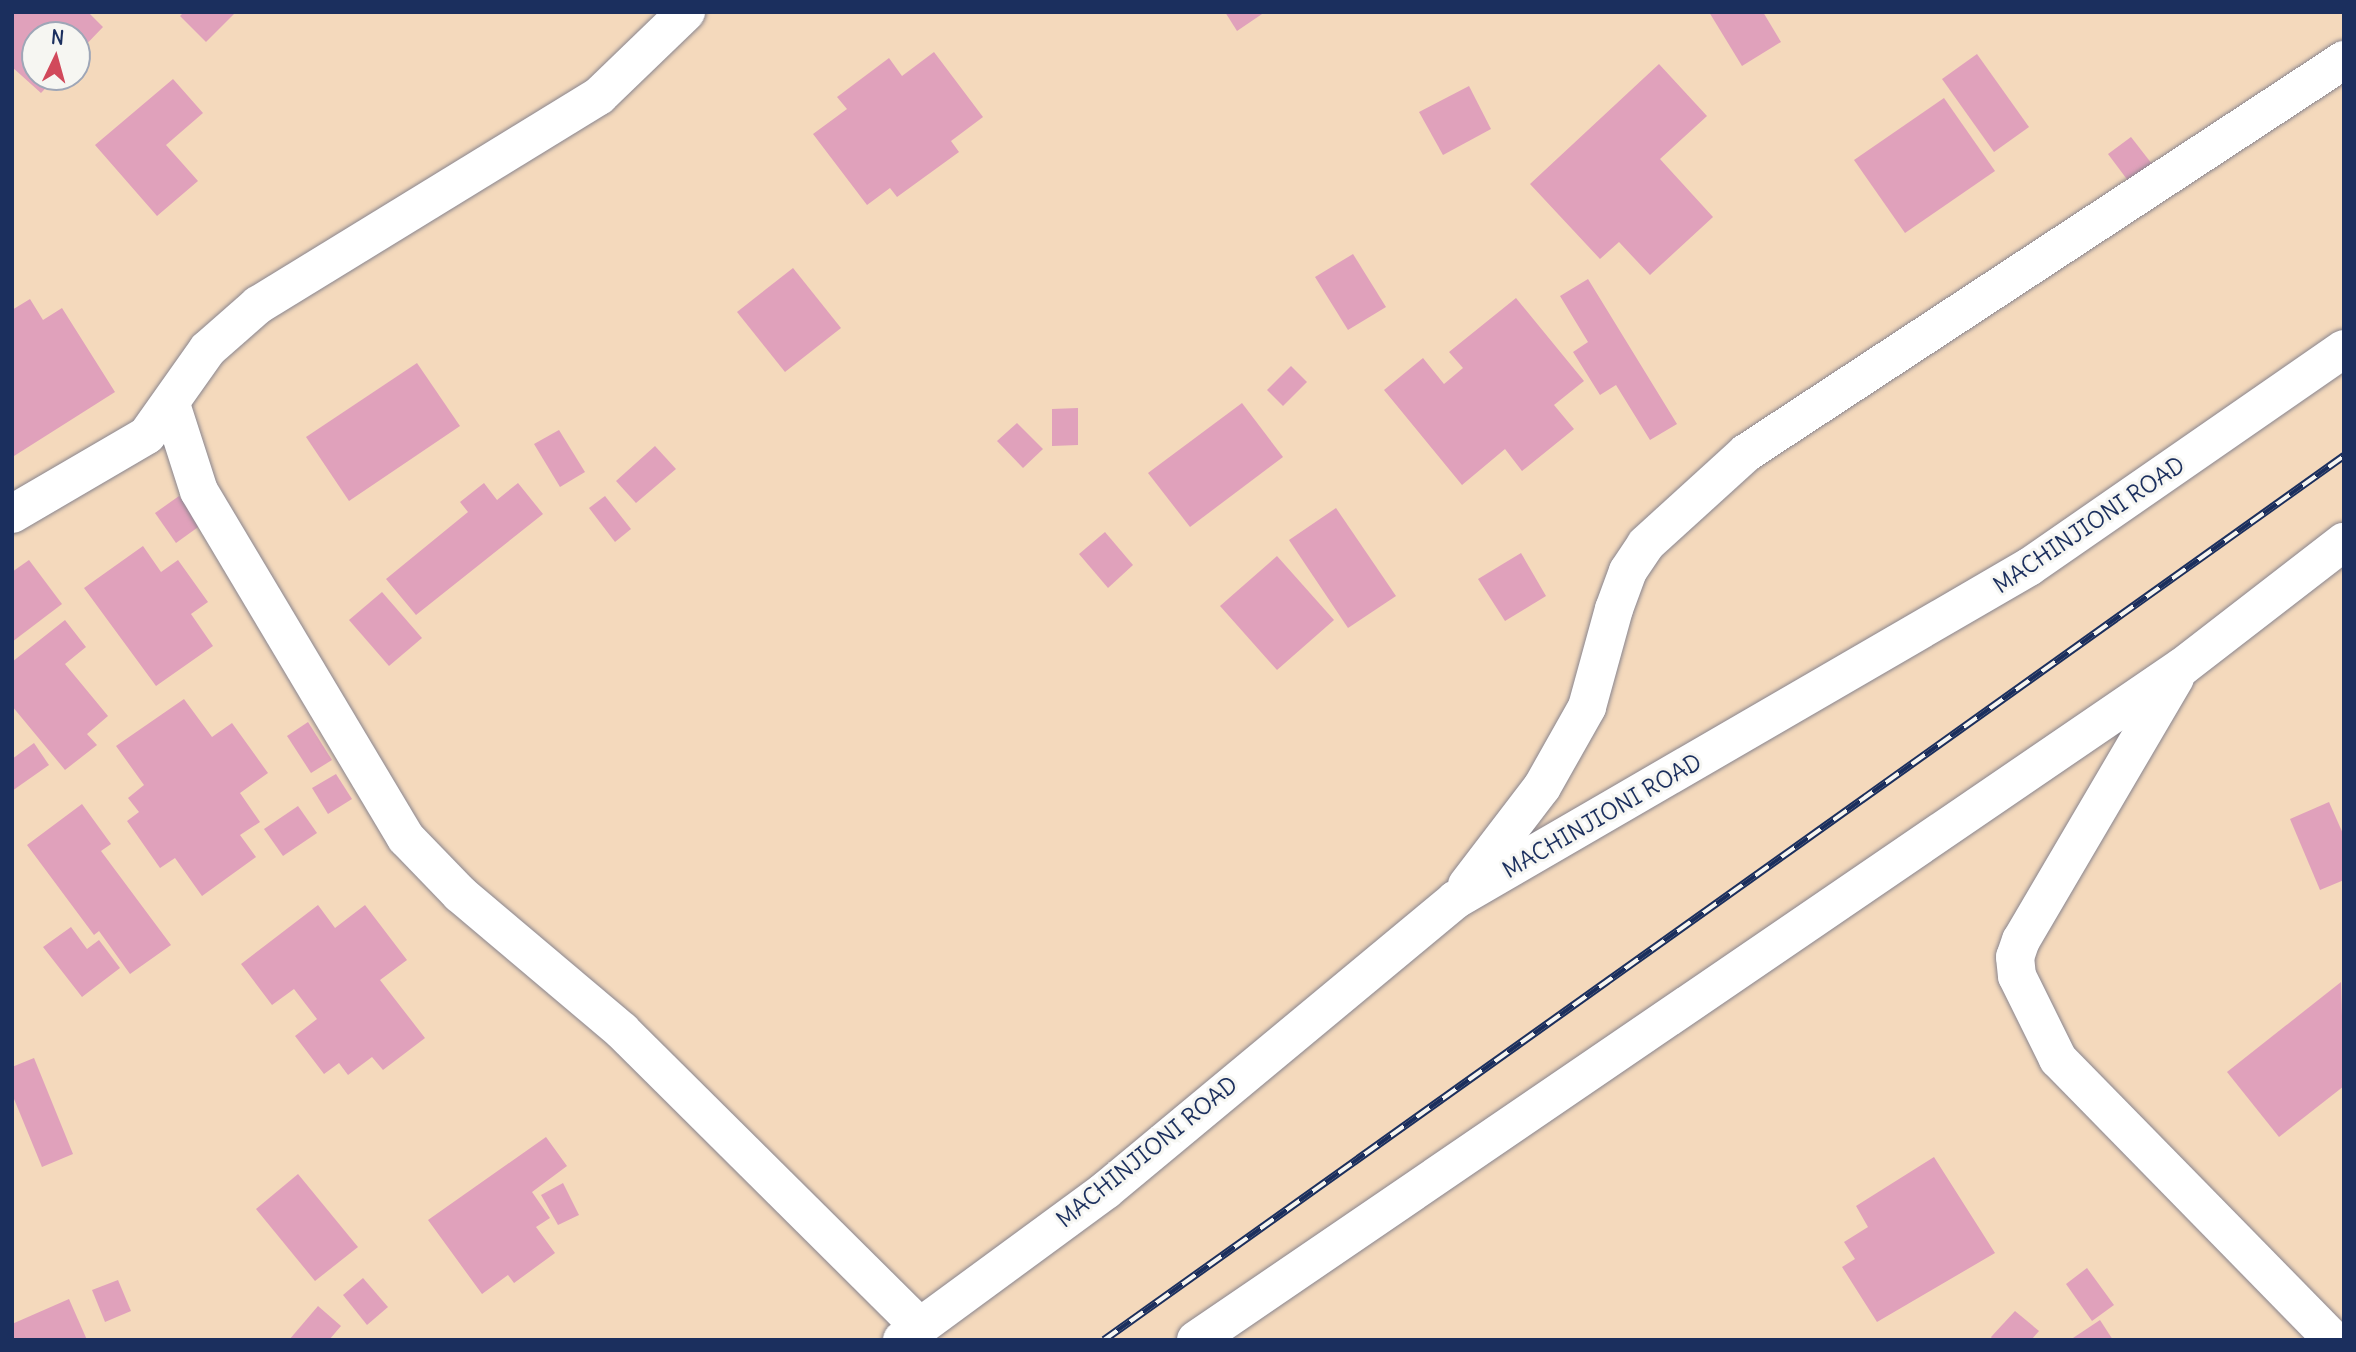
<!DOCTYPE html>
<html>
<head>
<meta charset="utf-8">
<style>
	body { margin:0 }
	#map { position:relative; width:2356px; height:1352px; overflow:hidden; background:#f4d9bc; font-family:Delius,sans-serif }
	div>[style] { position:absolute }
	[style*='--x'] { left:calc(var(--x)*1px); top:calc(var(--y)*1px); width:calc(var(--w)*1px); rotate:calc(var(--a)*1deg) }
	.building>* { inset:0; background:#e0a1bb }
	.roads { filter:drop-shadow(0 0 2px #88848d) drop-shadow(0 0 2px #88848d) }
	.minor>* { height:38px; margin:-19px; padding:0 19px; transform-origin:19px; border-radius:19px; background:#fff }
	.rail>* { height:8px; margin-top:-4px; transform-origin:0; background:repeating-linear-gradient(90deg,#f6f6f2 0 16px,#1b2f5e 0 32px); box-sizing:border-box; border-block:2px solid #1b2f5e }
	span { translate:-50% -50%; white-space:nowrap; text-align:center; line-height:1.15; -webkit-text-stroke:6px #f6f6f2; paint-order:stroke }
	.street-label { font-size:23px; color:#1b2f5e }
	.frame { position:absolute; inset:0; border:14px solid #1b2f5e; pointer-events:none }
	.north { position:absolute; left:21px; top:21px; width:70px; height:70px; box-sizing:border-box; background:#f6f6f2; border:2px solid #9ea6b7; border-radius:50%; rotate:5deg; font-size:19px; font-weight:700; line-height:28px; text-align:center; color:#1b2f5e }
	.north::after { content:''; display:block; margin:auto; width:24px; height:32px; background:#d1495b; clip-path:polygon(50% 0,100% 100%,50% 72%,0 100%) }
</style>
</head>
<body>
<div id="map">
	<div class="building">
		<i style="clip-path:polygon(12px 12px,88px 12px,103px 27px,77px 54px,77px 35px,35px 35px,35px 77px,56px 77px,41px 93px,12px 67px)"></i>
		<i style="clip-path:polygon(184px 12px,233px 12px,234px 14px,206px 42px,180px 16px)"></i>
		<i style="clip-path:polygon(1225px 12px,1265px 12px,1237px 31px)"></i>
		<i style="clip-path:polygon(1709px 12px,1763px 12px,1781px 42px,1742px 66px)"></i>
		<i style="clip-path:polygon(934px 52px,983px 117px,951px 141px,959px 152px,897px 197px,890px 188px,867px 205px,813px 134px,847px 109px,837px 97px,889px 58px,902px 76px)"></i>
		<i style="clip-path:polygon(1977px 54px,2029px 127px,1994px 152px,1942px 79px)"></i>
		<i style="clip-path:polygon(1659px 64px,1707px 116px,1660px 159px,1713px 217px,1650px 275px,1619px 242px,1600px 259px,1530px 184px)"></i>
		<i style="clip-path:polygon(173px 79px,203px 113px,166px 145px,198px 181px,157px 216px,95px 145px)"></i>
		<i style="clip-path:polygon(1469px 86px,1491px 129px,1443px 155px,1419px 112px)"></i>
		<i style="clip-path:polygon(1944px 98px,1995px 171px,1905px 233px,1854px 160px)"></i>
		<i style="clip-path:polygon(2131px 137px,2152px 164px,2129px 182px,2108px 154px)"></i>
		<i style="clip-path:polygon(1353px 254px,1386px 307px,1348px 330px,1315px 277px)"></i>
		<i style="clip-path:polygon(793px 268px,841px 328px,785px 372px,737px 312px)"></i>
		<i style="clip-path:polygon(1588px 279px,1677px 424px,1650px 440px,1616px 385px,1600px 395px,1573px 352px,1588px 342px,1560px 296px)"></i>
		<i style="clip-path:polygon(1516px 298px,1584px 381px,1554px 405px,1574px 429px,1522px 471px,1505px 449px,1462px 485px,1384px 390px,1423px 358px,1444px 384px,1463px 368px,1449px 352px)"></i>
		<i style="clip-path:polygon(30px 299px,43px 320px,62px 308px,115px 392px,14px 456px,12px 310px)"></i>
		<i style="clip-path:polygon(417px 363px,460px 426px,349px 501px,306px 437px)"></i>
		<i style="clip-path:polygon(1291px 366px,1307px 382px,1283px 406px,1267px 390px)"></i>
		<i style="clip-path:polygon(1242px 403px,1283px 457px,1190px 527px,1148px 473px)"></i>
		<i style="clip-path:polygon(1078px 408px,1078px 445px,1052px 446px,1052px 409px)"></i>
		<i style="clip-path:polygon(1017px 423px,1043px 449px,1023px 468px,997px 441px)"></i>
		<i style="clip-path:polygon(559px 430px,585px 472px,560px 487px,534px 444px)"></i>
		<i style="clip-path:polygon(655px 446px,676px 469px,636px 503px,616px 481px)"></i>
		<i style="clip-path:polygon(484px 483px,497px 500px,518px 483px,543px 514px,416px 615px,386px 579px,468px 512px,460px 502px)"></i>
		<i style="clip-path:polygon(179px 496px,201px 525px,176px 543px,155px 513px)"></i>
		<i style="clip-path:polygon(605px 496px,631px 529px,615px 542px,589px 508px)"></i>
		<i style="clip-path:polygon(1336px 508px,1396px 596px,1348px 628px,1289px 540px)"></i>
		<i style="clip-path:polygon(1105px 532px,1133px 565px,1108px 588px,1079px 554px)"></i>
		<i style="clip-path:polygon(143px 546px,161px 572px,178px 560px,208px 602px,191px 614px,213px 646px,156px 686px,84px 588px)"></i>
		<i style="clip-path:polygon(1521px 553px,1546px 596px,1505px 621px,1478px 579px)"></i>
		<i style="clip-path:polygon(1277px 556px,1334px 620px,1277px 670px,1220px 606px)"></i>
		<i style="clip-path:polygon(29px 560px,62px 604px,12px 642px,12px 572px)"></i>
		<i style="clip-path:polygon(382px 592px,422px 638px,389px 666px,349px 620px)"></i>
		<i style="clip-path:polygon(65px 620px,86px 647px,65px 664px,108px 716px,87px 734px,97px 745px,65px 770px,12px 706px,12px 662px)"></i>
		<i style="clip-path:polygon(184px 699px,212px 737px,232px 723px,268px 773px,240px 793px,260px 822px,240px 835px,256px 857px,202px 896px,175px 858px,160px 868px,127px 821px,139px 812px,128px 798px,144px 785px,116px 746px)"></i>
		<i style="clip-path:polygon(308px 722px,332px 760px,311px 773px,287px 736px)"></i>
		<i style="clip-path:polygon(34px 743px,49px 765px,12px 791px,12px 759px)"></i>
		<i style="clip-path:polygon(336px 774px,352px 799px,328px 814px,312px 788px)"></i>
		<i style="clip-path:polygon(2329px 802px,2344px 836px,2344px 880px,2320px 890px,2290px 819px)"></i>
		<i style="clip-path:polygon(82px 804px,111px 844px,101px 851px,171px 945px,130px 974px,99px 931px,94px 935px,27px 845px)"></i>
		<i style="clip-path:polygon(298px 806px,317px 833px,283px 856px,264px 829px)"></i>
		<i style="clip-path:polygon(318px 905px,335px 928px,365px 905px,407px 960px,380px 980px,425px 1038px,383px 1070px,372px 1057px,348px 1075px,339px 1063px,324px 1074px,295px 1036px,317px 1019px,294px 989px,272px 1005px,241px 964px)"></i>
		<i style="clip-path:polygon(71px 927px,87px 949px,99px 940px,120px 968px,82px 997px,43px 947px)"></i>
		<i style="clip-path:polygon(2341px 982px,2344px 1086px,2279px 1137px,2227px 1072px)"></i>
		<i style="clip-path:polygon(34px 1058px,73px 1154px,42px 1167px,12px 1094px,12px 1067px)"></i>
		<i style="clip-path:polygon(546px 1137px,567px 1166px,532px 1192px,550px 1218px,536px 1227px,555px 1253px,514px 1283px,508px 1275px,482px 1294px,428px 1220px)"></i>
		<i style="clip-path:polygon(1934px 1157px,1995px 1253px,1877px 1322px,1842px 1267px,1855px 1259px,1844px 1242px,1868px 1227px,1856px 1206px)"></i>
		<i style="clip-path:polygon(298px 1174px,358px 1247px,315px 1281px,256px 1209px)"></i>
		<i style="clip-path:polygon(563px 1183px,579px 1215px,558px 1225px,541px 1195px)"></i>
		<i style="clip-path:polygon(2087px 1268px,2114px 1305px,2092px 1321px,2066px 1284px)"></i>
		<i style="clip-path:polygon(363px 1278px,388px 1307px,367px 1325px,343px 1295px)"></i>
		<i style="clip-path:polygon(118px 1280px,131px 1311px,105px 1322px,92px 1290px)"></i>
		<i style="clip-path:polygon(69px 1299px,87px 1340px,12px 1340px,12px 1324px)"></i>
		<i style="clip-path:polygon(318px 1306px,341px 1326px,329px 1340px,289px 1340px)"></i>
		<i style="clip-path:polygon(2015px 1311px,2039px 1331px,2031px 1340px,1993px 1340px,1991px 1337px)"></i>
		<i style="clip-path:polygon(2100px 1320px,2113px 1340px,2070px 1340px)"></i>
	</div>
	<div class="roads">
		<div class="minor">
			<i style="--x:171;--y:404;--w:91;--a:72.2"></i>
			<i style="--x:199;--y:491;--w:404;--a:59.2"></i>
			<i style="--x:406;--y:838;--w:78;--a:46"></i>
			<i style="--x:460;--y:894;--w:212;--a:40.2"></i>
			<i style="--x:622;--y:1031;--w:416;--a:44.8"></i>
			<i style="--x:12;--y:514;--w:156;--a:-30.3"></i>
			<i style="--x:147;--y:435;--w:105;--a:-54.7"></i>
			<i style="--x:208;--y:349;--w:67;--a:-41.3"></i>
			<i style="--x:258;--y:305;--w:400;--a:-31.5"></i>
			<i style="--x:599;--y:96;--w:121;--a:-44"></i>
			<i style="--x:2175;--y:678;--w:304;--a:120.4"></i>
			<i style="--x:2021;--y:940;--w:18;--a:109"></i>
			<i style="--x:2015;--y:957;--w:19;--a:84"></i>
			<i style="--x:2017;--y:976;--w:93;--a:63.7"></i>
			<i style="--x:2058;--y:1059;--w:393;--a:45.6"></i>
			<i style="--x:1467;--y:885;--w:123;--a:-52.6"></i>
			<i style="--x:1542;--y:787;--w:92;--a:-60.6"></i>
			<i style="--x:1587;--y:707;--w:102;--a:-74.6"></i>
			<i style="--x:1614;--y:609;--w:40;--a:-69.8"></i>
			<i style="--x:1628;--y:571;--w:32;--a:-56"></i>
			<i style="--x:1646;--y:544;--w:135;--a:-42.3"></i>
			<i style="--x:1746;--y:453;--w:716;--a:-33.31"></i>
			<i style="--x:902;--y:1340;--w:253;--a:-36.3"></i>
			<i style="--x:1106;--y:1190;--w:454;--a:-39.7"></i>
			<i style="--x:1455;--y:900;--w:664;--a:-30.12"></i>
			<i style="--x:2029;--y:567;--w:383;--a:-34.7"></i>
			<i style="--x:1196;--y:1340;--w:1194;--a:-34.32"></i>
			<i style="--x:2182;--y:667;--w:205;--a:-37.7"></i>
		</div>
	</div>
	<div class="rail">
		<i style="--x:1104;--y:1340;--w:1523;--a:-35.49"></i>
	</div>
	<div class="street-label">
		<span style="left:2089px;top:525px;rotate:-34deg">MACHINJIONI ROAD</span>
		<span style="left:1602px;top:816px;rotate:-30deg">MACHINJIONI ROAD</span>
		<span style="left:1147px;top:1152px;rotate:-39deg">MACHINJIONI ROAD</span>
	</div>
	<div class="frame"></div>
	<div class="north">N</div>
</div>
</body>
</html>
